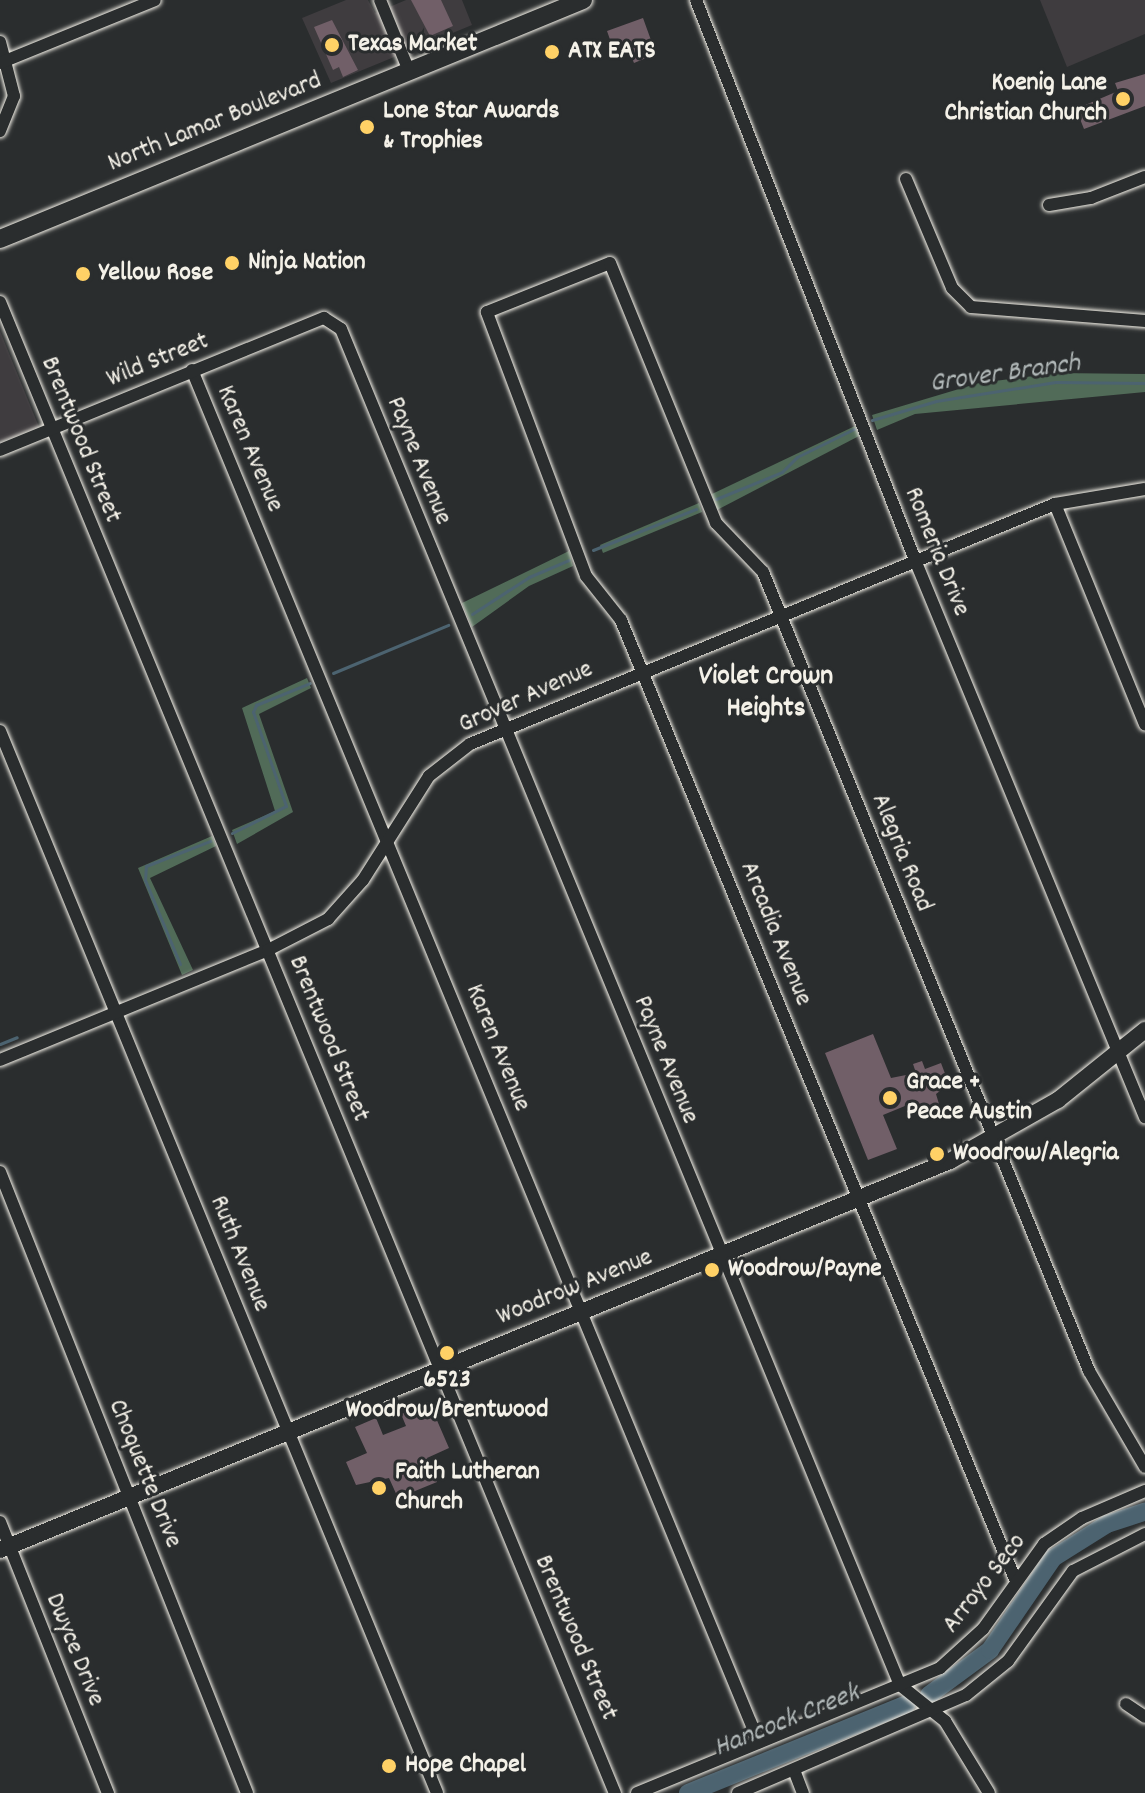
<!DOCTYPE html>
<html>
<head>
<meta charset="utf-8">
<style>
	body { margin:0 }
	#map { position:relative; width:1145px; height:1793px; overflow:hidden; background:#2a2d2e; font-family:Dekko,sans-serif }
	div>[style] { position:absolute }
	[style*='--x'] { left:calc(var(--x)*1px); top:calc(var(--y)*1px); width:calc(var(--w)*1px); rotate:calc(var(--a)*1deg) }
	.built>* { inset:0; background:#3f3c3f }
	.green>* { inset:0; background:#516b58 }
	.stream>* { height:3px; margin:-1.5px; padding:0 1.5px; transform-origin:1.5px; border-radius:1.5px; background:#4c6370 }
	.river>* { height:18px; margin:-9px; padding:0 9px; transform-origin:9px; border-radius:9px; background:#4c6370 }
	.building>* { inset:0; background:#715f68 }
	.roads { filter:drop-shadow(0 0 2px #f4f1e8) drop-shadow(0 0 2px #f4f1e8) }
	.street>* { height:12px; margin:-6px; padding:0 6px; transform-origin:6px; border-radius:6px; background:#2a2d2e }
	.secondary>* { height:16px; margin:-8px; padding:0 8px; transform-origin:8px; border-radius:8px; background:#2a2d2e }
	.primary>* { height:18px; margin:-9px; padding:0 9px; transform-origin:9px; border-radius:9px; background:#2a2d2e }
	.dots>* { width:22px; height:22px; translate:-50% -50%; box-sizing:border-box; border:4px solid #2a2d2e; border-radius:50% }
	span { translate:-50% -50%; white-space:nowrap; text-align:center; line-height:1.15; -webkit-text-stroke:6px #2a2d2e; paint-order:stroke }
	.poi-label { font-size:26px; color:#f4f1e8; font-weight:700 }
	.left { translate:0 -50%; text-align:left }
	.right { translate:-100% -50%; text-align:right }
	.street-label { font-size:26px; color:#f4f1e8 }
	.water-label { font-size:28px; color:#b1b8b8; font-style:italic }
	.neighbourhood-label { font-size:28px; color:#f4f1e8; font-weight:700 }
</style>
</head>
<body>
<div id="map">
	<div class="built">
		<i style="clip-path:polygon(346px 0,368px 0,375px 13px,406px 0,462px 0,472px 25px,331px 83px,302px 18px)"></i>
		<i style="clip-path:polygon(1040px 0,1145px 0,1145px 34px,1067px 67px)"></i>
		<i style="clip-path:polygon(0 331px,39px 427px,0 442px)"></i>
	</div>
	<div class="green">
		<i style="clip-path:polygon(1057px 373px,1145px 374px,1145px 392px,915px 414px,877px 430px,872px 415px,979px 383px)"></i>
		<i style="clip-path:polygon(855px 426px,859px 436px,717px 510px,712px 494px)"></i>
		<i style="clip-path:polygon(699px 503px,702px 512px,603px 553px,600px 545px)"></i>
		<i style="clip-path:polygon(569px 551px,573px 566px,529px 586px,472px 627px,462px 603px)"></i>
		<i style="clip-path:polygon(307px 678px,311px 688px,259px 714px,293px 812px,237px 844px,232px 830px,275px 811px,242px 708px)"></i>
		<i style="clip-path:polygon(212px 836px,216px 846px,150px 878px,193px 970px,182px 975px,138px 868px)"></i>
	</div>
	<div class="stream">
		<i style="--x:872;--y:420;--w:67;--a:-16.5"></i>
		<i style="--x:936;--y:401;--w:121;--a:-9"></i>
		<i style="--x:1056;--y:382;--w:89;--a:0.6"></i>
		<i style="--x:716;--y:499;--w:71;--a:-22.2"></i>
		<i style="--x:782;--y:472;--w:21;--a:-45"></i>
		<i style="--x:797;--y:457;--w:64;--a:-26.2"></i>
		<i style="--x:593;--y:550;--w:111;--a:-21.7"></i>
		<i style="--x:472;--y:614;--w:68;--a:-33"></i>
		<i style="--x:529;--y:577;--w:43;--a:-23"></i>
		<i style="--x:333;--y:673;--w:125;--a:-22.7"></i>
		<i style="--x:232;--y:833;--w:60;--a:-26.6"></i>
		<i style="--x:286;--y:806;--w:100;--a:-109.3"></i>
		<i style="--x:253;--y:712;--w:8;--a:-67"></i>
		<i style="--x:256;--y:705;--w:58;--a:-22.2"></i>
		<i style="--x:180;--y:964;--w:91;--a:-112.6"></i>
		<i style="--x:145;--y:880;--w:14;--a:-86"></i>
		<i style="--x:146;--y:866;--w:69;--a:-21.3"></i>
		<i style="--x:0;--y:1044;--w:18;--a:-22"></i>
	</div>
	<div class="river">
		<i style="--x:929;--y:1695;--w:76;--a:-36.4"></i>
		<i style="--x:990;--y:1650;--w:112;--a:-55.6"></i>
		<i style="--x:1053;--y:1558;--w:64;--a:-32.2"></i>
		<i style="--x:1107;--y:1524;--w:40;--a:-18"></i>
		<i style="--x:688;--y:1793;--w:236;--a:-22.1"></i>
	</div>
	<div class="building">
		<i style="clip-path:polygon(411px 0,441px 0,453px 26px,430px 36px)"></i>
		<i style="clip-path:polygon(643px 18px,656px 54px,634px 63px,628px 49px,615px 54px,607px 31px)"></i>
		<i style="clip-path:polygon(332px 20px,358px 70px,343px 77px,339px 67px,333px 70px,314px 27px)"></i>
		<i style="clip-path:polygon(1145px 74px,1145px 106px,1084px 129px,1076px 109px,1118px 91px,1115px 83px)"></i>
		<i style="clip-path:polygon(873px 1034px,891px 1078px,916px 1073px,913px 1064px,922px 1061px,925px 1069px,941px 1063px,949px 1084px,936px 1094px,942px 1114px,924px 1119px,917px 1101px,883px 1115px,897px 1149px,868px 1160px,825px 1053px)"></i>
		<i style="clip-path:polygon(429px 1402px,449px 1448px,427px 1458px,437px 1482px,398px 1498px,389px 1478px,356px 1485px,346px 1462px,367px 1453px,355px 1427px,376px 1418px,383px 1435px,406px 1426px,401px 1414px)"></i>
	</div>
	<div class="roads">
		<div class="street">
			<i style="--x:380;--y:0;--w:77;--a:67.8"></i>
			<i style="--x:696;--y:0;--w:601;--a:68.64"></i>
			<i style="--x:915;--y:560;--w:603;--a:67.56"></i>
			<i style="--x:0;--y:42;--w:56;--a:75.5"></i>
			<i style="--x:14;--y:96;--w:38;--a:112"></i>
			<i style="--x:0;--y:63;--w:167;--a:-22.1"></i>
			<i style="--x:906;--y:179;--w:118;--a:67.1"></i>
			<i style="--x:952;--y:288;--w:27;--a:45"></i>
			<i style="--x:971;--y:307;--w:175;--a:4.6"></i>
			<i style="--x:1049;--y:205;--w:43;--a:-9.5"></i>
			<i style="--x:1091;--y:198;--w:58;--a:-21.3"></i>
			<i style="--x:0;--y:302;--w:1613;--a:67.59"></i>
			<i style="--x:192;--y:370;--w:1485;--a:67.56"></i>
			<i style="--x:0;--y:450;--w:350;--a:-22.2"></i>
			<i style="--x:324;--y:318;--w:20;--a:33"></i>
			<i style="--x:341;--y:329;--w:1467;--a:67.6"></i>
			<i style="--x:900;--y:1685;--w:58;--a:38.7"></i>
			<i style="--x:945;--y:1721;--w:84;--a:58.6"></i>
			<i style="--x:1055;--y:504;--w:238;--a:67.8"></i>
			<i style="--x:0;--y:731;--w:1148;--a:67.63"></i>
			<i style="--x:0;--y:1060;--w:290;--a:-22.3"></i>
			<i style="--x:268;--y:950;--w:68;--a:-27.3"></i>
			<i style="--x:328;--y:919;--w:52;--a:-48.1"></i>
			<i style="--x:363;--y:880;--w:123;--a:-57.6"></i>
			<i style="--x:429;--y:776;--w:52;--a:-38"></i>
			<i style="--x:470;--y:744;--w:632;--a:-22.31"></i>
			<i style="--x:1055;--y:504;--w:91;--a:-9.5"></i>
			<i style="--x:0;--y:1172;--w:668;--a:68.31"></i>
			<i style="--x:0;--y:1522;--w:292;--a:68.3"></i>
			<i style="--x:1015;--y:1579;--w:1037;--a:-112.34"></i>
			<i style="--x:621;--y:620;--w:56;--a:-128.5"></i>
			<i style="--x:586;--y:576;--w:282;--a:-110.6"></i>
			<i style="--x:487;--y:312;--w:132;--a:-21.7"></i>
			<i style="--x:610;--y:263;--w:281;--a:67.8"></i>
			<i style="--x:716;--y:523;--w:68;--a:46.2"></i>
			<i style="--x:763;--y:572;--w:863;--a:67.8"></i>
			<i style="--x:1089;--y:1371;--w:111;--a:59.7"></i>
			<i style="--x:1126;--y:1704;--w:23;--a:34"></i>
			<i style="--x:794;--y:1770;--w:25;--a:69"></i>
			<i style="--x:637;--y:1793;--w:328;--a:-22.4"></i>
			<i style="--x:940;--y:1668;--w:58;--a:-42.2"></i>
			<i style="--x:983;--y:1629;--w:105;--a:-54.3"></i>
			<i style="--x:1044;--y:1544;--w:46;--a:-34.4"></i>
			<i style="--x:1082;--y:1518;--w:69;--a:-23.2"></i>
			<i style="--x:738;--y:1793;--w:248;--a:-23.3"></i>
			<i style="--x:966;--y:1695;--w:54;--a:-39"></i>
			<i style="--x:1008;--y:1661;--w:111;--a:-54.2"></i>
			<i style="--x:1073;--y:1571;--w:81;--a:-27.2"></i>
		</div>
		<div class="secondary">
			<i style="--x:0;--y:1550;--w:1027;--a:-22.27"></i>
			<i style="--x:950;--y:1161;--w:124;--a:-29.5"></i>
			<i style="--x:1058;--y:1100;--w:112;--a:-38.8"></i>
		</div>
		<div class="primary">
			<i style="--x:0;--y:239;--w:630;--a:-22.29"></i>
		</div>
	</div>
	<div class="dots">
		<i style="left:332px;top:45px;background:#ffd166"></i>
		<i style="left:552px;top:52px;background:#ffd166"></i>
		<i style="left:1123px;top:99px;background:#ffd166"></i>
		<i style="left:367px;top:127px;background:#ffd166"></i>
		<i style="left:232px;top:263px;background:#ffd166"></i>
		<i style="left:83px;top:274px;background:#ffd166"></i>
		<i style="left:890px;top:1098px;background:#ffd166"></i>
		<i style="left:937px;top:1154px;background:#ffd166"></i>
		<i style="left:712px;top:1270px;background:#ffd166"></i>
		<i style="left:447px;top:1353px;background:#ffd166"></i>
		<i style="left:379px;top:1488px;background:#ffd166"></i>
		<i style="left:389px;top:1766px;background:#ffd166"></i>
	</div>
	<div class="poi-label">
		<span class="left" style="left:348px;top:45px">Texas Market</span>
		<span class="left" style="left:568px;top:52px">ATX EATS</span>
		<span class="right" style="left:1107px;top:99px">Koenig Lane<br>Christian Church</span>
		<span class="left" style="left:383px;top:127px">Lone Star Awards<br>&amp; Trophies</span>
		<span class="left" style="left:248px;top:263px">Ninja Nation</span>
		<span class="left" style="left:99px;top:274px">Yellow Rose</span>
		<span class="left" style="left:906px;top:1098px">Grace +<br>Peace Austin</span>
		<span class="left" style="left:953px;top:1154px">Woodrow/Alegria</span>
		<span class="left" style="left:728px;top:1270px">Woodrow/Payne</span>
		<span style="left:447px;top:1396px">6523<br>Woodrow/Brentwood</span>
		<span class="left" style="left:395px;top:1488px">Faith Lutheran<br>Church</span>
		<span class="left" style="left:405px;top:1766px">Hope Chapel</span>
	</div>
	<div class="street-label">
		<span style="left:215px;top:123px;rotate:-22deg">North Lamar Boulevard</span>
		<span style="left:158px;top:361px;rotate:-22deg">Wild Street</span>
		<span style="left:80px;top:440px;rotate:68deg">Brentwood Street</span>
		<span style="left:249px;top:449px;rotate:67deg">Karen Avenue</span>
		<span style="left:418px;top:461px;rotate:68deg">Payne Avenue</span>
		<span style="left:936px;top:552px;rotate:68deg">Romeria Drive</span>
		<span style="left:526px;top:698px;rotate:-24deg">Grover Avenue</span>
		<span style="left:901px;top:853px;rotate:68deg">Alegria Road</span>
		<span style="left:775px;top:934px;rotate:68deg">Arcadia Avenue</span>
		<span style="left:328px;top:1039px;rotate:68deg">Brentwood Street</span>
		<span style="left:497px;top:1048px;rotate:68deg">Karen Avenue</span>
		<span style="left:665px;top:1060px;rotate:68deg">Payne Avenue</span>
		<span style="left:239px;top:1254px;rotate:68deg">Ruth Avenue</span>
		<span style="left:575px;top:1288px;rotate:-22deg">Woodrow Avenue</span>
		<span style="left:144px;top:1474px;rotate:68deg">Choquette Drive</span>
		<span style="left:985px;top:1584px;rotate:-52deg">Arroyo Seco</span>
		<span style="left:575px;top:1638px;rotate:67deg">Brentwood Street</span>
		<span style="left:74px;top:1650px;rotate:68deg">Dwyce Drive</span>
	</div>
	<div class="water-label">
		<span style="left:1005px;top:375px;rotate:-8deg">Grover Branch</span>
		<span style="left:787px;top:1722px;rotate:-22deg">Hancock Creek</span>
	</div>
	<div class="neighbourhood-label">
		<span style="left:766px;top:694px">Violet Crown<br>Heights</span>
	</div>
</div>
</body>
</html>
